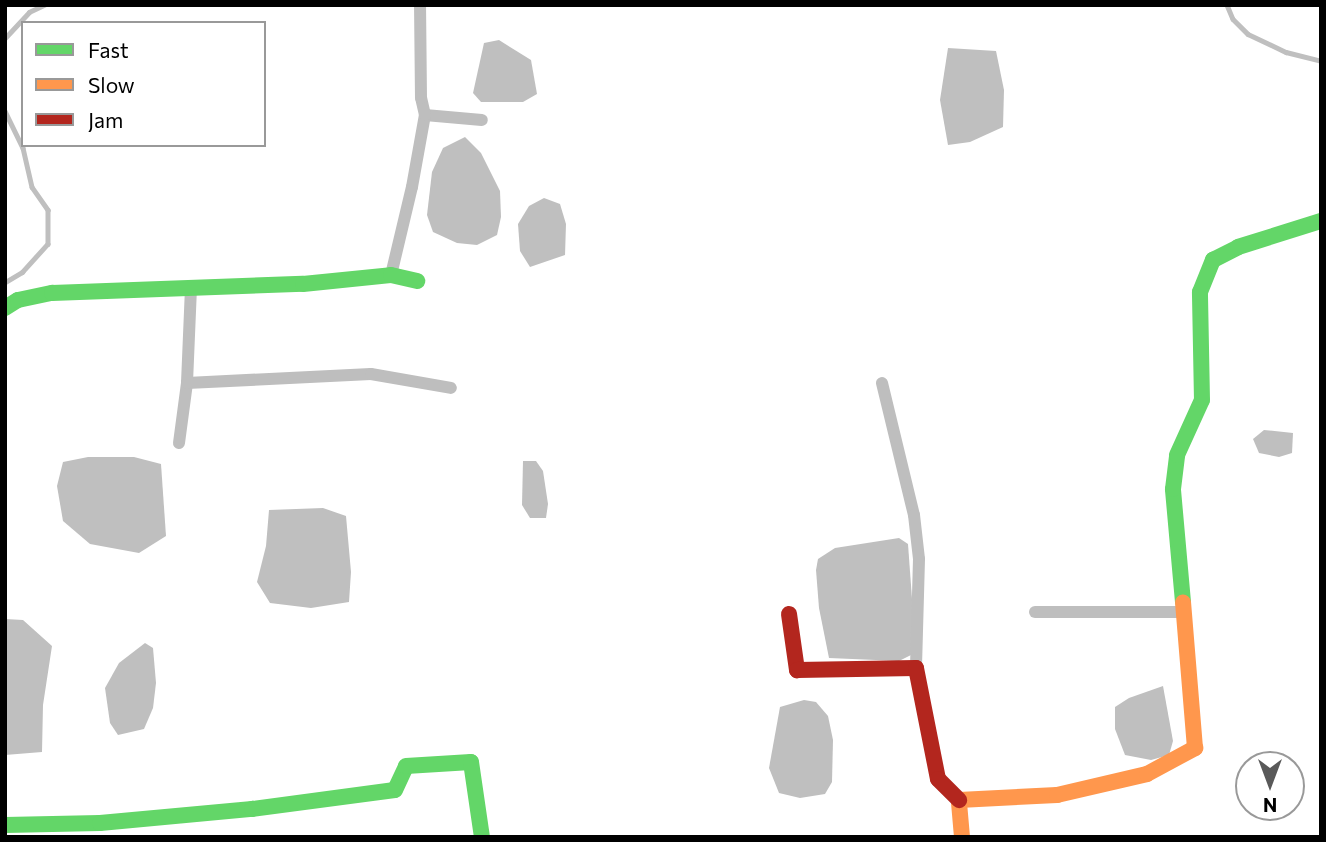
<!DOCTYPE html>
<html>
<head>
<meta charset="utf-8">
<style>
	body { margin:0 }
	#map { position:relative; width:1326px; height:842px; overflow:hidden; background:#fff; font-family:Commissioner,sans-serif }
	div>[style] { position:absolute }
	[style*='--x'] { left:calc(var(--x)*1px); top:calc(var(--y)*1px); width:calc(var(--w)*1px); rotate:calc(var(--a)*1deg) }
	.water>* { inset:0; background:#bfbfbf }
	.stream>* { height:4.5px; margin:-2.25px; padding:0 2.25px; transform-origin:2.25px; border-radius:2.25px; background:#bfbfbf }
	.street>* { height:12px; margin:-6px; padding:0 6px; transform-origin:6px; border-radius:6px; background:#bebebe }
	.fast>* { height:16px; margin:-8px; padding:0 8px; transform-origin:8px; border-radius:8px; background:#63d668 }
	.slow>* { height:16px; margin:-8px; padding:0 8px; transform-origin:8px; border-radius:8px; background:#ff974d }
	.jam>* { height:16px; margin:-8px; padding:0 8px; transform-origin:8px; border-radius:8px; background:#b3261e }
	span { translate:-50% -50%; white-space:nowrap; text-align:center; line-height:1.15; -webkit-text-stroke:6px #fff; paint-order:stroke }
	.frame { position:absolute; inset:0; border:7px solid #000; pointer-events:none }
	.legend { position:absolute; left:21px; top:21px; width:245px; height:126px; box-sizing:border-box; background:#fff; border:2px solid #999; margin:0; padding:9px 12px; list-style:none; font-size:21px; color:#000 }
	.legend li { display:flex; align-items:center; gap:14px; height:35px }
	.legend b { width:35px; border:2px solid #999 }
	.north { position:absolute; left:1235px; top:751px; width:70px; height:70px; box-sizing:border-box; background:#fff; border:2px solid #999; border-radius:50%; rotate:180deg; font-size:19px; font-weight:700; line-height:28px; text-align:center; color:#000 }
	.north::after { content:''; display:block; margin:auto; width:24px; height:32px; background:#595959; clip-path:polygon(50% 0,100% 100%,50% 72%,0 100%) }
</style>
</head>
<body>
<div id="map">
	<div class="water">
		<i style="clip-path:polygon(499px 40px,531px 60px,537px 94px,523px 102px,481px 102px,473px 93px,484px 43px)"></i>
		<i style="clip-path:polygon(948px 48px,996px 51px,1004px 90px,1003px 127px,970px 142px,948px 145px,940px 100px)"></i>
		<i style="clip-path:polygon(465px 137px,481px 153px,500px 191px,501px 217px,497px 235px,477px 245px,457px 243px,433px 232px,427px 215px,432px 172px,443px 148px)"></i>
		<i style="clip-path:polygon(544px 198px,560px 204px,566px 224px,565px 255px,530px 267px,520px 251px,518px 224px,529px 206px)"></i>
		<i style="clip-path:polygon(1264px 430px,1293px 433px,1292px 453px,1279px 457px,1259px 453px,1253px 439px)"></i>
		<i style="clip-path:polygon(88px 457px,134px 457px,161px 464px,166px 536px,139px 553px,90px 544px,63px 521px,57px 486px,63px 462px)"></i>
		<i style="clip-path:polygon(523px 461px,536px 461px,543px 471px,548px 504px,546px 518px,530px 518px,522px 505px)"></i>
		<i style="clip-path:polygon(323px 508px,346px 516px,351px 572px,349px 602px,311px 608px,270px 603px,257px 582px,266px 546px,269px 510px)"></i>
		<i style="clip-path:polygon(899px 538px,908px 544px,915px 640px,911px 655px,899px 661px,829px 658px,819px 608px,816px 570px,818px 559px,835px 548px)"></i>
		<i style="clip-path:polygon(5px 619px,23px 620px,52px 646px,43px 705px,42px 752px,5px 755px)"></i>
		<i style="clip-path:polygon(145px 643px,153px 648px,156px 683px,153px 708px,144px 729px,118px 735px,110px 723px,105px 688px,119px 663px)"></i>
		<i style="clip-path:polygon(1163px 686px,1173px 741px,1169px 755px,1151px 760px,1125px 755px,1115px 729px,1115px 707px,1129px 698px)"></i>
		<i style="clip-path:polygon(804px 700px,816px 702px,828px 716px,833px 740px,832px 782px,825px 794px,800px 798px,779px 793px,769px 768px,780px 707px)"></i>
	</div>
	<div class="stream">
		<i style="--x:1227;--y:5;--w:15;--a:67"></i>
		<i style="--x:1233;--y:19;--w:21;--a:45"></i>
		<i style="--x:1248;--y:34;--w:42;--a:25.3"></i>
		<i style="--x:1286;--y:52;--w:36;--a:14"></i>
		<i style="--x:5;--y:38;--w:35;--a:-47"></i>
		<i style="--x:29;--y:12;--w:17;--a:-25"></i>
		<i style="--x:5;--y:111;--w:41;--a:64.1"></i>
		<i style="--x:23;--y:148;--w:40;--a:77"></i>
		<i style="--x:32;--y:187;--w:28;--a:55"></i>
		<i style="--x:48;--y:210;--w:34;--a:90"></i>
		<i style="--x:48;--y:244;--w:38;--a:132"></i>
		<i style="--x:23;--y:272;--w:21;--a:149"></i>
	</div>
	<div class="street">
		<i style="--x:425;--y:115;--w:57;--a:5"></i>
		<i style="--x:391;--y:275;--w:90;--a:-76.6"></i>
		<i style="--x:412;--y:187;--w:73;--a:-79.8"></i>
		<i style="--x:425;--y:115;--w:17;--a:-103"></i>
		<i style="--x:421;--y:98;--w:93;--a:-90.6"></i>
		<i style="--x:187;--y:383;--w:184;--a:-2.8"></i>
		<i style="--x:371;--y:374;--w:81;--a:9.9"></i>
		<i style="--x:882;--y:383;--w:136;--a:76.4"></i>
		<i style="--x:914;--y:515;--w:44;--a:83.5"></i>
		<i style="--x:919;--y:559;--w:109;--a:91.6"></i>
		<i style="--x:179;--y:443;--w:61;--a:-82.4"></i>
		<i style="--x:187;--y:383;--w:96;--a:-87.6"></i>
		<i style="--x:1035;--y:612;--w:149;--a:0"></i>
	</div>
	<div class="fast">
		<i style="--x:5;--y:308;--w:15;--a:-32"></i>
		<i style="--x:18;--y:300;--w:35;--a:-12"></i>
		<i style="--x:52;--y:293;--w:251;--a:-2.1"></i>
		<i style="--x:303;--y:284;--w:88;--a:-5.8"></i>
		<i style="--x:391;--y:275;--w:27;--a:13"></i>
		<i style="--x:1183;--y:602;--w:113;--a:-95.1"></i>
		<i style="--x:1173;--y:489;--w:34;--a:-83"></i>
		<i style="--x:1177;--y:455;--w:60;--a:-65.6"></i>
		<i style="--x:1202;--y:400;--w:108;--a:-91.1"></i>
		<i style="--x:1200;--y:292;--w:35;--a:-68"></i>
		<i style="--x:1213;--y:260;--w:28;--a:-27"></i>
		<i style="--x:1238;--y:247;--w:87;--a:-17.4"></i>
		<i style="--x:5;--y:825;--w:95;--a:-1.2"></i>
		<i style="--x:100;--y:823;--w:153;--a:-5.3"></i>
		<i style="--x:252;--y:809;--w:144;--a:-7.6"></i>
		<i style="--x:395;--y:790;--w:26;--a:-65"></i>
		<i style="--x:406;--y:766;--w:65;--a:-3.5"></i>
		<i style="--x:471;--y:762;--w:76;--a:81.7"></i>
	</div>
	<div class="slow">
		<i style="--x:962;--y:837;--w:37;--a:-95"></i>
		<i style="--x:959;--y:800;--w:98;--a:-2.9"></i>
		<i style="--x:1057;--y:795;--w:92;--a:-13.1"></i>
		<i style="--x:1147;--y:774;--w:55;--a:-28.4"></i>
		<i style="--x:1195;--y:748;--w:146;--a:-94.7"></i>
	</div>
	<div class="jam">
		<i style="--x:789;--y:614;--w:57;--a:81.9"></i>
		<i style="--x:797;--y:670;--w:119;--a:-1"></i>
		<i style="--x:916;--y:668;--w:113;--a:78.8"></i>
		<i style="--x:938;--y:779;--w:30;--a:45"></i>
	</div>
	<div class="frame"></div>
	<ul class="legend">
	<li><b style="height:9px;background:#63d668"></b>Fast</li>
	<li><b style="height:9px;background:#ff974d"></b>Slow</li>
	<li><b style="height:9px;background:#b3261e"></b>Jam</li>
	</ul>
	<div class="north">N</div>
</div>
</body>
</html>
